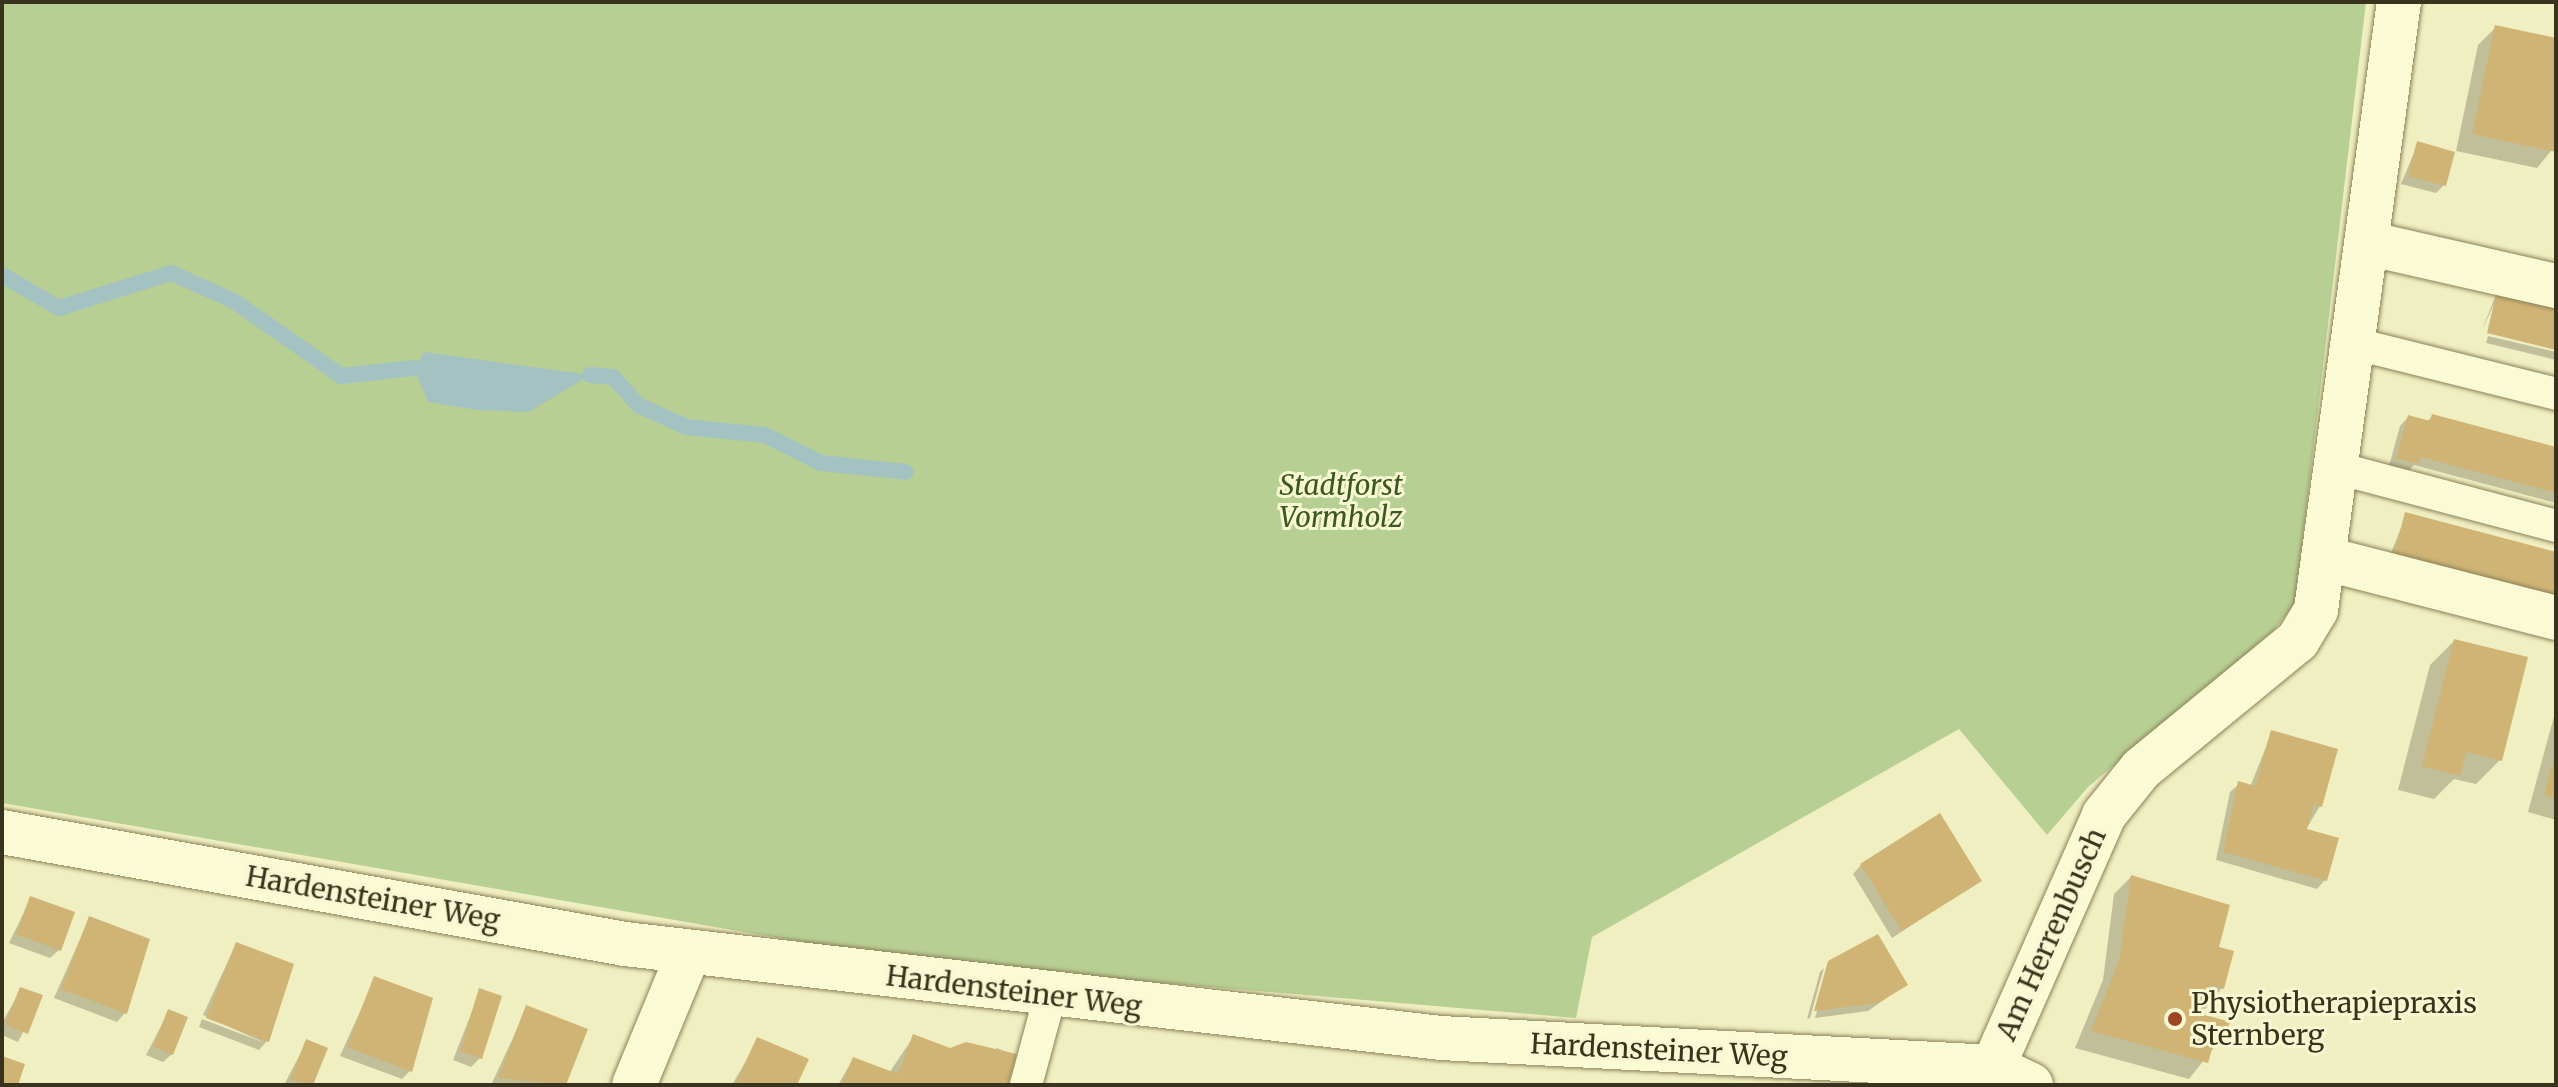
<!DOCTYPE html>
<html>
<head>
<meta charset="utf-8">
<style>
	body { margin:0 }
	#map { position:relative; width:2558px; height:1087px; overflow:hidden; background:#f0efc1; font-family:Merriweather,serif }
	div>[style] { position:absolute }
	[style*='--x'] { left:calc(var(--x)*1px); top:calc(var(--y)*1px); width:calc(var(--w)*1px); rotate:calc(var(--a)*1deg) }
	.green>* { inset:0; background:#b8cf94 }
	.water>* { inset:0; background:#a4c2c2 }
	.shadow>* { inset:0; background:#0003 }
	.stream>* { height:16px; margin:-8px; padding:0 8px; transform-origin:8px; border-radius:8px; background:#a4c2c2 }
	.building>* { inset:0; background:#d0b475 }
	.roads { filter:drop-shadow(0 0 2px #8b8158) drop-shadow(0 0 2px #8b8158) }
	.service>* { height:32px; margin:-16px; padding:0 16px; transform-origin:16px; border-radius:16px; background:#fafad5 }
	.minor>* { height:44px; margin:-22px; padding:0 22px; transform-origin:22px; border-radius:22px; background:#fafad5 }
	.dots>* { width:22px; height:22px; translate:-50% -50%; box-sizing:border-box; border:4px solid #f7f7d1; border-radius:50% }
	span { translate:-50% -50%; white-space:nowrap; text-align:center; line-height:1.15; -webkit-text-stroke:6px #f7f7d1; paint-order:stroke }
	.park-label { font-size:28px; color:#3b5722; font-style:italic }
	.street-label { font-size:28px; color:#39331d }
	.poi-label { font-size:28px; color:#39331d }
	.left { translate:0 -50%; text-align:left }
	.frame { position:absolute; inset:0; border:4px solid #39331d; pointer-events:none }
</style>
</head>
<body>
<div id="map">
	<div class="green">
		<i style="clip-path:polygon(2px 2px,2366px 2px,2295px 604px,2273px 631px,2088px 787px,2047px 835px,1959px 729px,1592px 937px,1576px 1018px,917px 962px,2px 803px)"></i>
	</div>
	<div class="water">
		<i style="clip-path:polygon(424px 352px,590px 375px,529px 412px,477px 410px,428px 402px,414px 368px)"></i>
	</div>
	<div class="shadow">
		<i style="clip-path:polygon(2496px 27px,2556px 40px,2556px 145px,2537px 168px,2456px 151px,2478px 45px)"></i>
		<i style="clip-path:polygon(2418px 143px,2444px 185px,2436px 193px,2401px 184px)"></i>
		<i style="clip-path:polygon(2497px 292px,2556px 348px,2496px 300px,2482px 330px)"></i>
		<i style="clip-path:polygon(2488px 336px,2556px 352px,2556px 360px,2486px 343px)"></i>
		<i style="clip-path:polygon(2433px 416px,2556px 449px,2556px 503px,2414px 465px,2408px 471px,2389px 466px,2400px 426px,2408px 417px,2426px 422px)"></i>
		<i style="clip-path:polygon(2406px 515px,2556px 554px,2387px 563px)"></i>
		<i style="clip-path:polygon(2454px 641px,2500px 760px,2476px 784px,2454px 779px,2434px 799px,2398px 790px,2430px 665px)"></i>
		<i style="clip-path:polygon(2556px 709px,2556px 820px,2528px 812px)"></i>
		<i style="clip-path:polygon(2272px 732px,2320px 806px,2305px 831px,2325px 880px,2317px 889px,2216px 860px,2230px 792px,2239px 784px,2250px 787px)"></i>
		<i style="clip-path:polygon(1861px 865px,1980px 880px,1892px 938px,1853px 874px)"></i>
		<i style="clip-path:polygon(2131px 877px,2216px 948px,2222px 988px,2200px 1015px,2224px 1035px,2189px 1079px,2075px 1048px,2103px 980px,2114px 894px)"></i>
		<i style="clip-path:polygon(31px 898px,59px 950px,50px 958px,9px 943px)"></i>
		<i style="clip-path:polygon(89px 919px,125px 1013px,117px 1022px,54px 998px)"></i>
		<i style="clip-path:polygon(236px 944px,291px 966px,267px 1041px,259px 1050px,199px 1027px,202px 1019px,265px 1043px,203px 1015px)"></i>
		<i style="clip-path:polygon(1830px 964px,1905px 985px,1868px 1011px,1815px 1018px)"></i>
		<i style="clip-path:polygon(1824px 968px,1810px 1018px,1807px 1019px,1820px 972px)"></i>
		<i style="clip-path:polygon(375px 978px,410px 1071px,402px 1079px,340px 1056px)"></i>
		<i style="clip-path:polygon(21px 989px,41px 997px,18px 1042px,2px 1035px,2px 1023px)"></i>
		<i style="clip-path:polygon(480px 991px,480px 1058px,471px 1067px,453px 1060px)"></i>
		<i style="clip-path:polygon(527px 1008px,585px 1030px,564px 1085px,491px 1085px)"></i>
		<i style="clip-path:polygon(169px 1011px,172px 1054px,163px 1062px,146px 1055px)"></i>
		<i style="clip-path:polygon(914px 1036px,950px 1051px,991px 1054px,997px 1048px,1015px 1056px,1006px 1085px,838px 1085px,853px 1059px,889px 1073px)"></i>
		<i style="clip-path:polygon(758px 1040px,795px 1085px,732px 1085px)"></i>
		<i style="clip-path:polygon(307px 1041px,325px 1049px,311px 1085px,284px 1085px)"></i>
	</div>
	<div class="stream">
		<i style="--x:2;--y:275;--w:66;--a:30.1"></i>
		<i style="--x:59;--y:308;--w:117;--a:-17.4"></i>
		<i style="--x:171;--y:273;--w:69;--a:24"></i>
		<i style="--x:234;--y:301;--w:131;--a:35"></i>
		<i style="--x:341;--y:376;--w:73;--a:-6.3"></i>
		<i style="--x:590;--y:375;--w:23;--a:5"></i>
		<i style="--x:613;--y:377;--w:38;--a:48"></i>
		<i style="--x:638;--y:405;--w:53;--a:24.6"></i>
		<i style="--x:686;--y:427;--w:79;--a:5.8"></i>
		<i style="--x:765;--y:435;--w:63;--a:26.6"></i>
		<i style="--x:821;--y:463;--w:85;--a:6"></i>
	</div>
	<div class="building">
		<i style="clip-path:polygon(2495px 25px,2556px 38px,2556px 152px,2472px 134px)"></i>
		<i style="clip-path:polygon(2417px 141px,2455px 152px,2446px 186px,2408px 176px)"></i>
		<i style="clip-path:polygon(2497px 290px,2556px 304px,2556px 350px,2487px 333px)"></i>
		<i style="clip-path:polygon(2432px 414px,2556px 447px,2556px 493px,2421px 457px,2418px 464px,2396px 458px,2408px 415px,2430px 421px)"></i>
		<i style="clip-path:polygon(2405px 512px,2556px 552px,2556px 598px,2394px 555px)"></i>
		<i style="clip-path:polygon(2454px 639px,2528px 657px,2502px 761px,2466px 752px,2460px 776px,2422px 766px)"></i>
		<i style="clip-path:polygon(2271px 730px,2338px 749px,2322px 807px,2314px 805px,2307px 829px,2339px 838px,2327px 881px,2223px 852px,2238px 781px,2255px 786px)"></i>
		<i style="clip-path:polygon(2555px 754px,2556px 754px,2556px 799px,2544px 795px)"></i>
		<i style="clip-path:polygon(1940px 813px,1982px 881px,1902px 931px,1860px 864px)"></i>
		<i style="clip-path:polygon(2131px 875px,2230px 905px,2219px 947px,2234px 951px,2224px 989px,2210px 985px,2202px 1014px,2230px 1022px,2226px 1036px,2216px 1034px,2208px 1063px,2091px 1031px,2119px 961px)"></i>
		<i style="clip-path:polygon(30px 896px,75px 912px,61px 951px,16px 934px)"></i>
		<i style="clip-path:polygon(89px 916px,150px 939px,127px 1014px,61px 989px)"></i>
		<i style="clip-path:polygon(1878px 934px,1908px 985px,1878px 1003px,1814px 1011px,1828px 961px)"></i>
		<i style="clip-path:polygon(236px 942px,294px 964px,269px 1042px,206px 1018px)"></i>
		<i style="clip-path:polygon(374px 976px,433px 998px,412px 1072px,347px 1047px)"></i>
		<i style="clip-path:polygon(20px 987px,43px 995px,28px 1034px,5px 1025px)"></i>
		<i style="clip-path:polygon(479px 988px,502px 996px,482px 1059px,460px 1051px)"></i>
		<i style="clip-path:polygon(526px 1005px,588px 1029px,566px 1085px,498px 1078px)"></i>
		<i style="clip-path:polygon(168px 1009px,188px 1017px,173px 1055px,153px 1047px)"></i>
		<i style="clip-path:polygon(913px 1034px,950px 1048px,966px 1042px,1017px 1054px,1008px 1085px,841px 1085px,853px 1057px,898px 1074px)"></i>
		<i style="clip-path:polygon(757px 1037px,809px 1059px,797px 1085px,735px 1085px)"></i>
		<i style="clip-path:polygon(306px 1039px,328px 1048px,313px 1085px,290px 1080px)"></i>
		<i style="clip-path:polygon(2px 1056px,25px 1064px,18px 1085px,2px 1085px)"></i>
	</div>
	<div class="roads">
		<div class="service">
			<i style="--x:2356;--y:344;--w:206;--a:14"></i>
			<i style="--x:2337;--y:468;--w:227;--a:14.8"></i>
			<i style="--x:1026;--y:1085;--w:92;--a:-74.9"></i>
		</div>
		<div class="minor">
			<i style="--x:2371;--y:244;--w:190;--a:12.8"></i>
			<i style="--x:2323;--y:558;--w:241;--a:14.4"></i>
			<i style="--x:2;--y:832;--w:633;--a:10.19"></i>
			<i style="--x:625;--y:944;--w:821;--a:6.57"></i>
			<i style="--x:1441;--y:1038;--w:553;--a:3.01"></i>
			<i style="--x:1993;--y:1067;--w:42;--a:25.3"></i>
			<i style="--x:1993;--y:1067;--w:275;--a:-66.2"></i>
			<i style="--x:2104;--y:815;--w:59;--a:-51.2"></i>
			<i style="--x:2141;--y:769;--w:203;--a:-39.4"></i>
			<i style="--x:2298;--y:640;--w:35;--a:-59"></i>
			<i style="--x:2316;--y:610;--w:614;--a:-82.23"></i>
			<i style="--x:634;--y:1085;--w:144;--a:-67.5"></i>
		</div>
	</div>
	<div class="dots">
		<i style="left:2175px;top:1019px;background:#9d4524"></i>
	</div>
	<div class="park-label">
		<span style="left:1341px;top:501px">Stadtforst<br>Vormholz</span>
	</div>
	<div class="street-label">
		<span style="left:373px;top:898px;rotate:10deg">Hardensteiner Weg</span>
		<span style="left:2051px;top:934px;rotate:-66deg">Am Herrenbusch</span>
		<span style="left:1014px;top:991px;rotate:7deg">Hardensteiner Weg</span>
		<span style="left:1659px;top:1050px;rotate:3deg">Hardensteiner Weg</span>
	</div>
	<div class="poi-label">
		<span class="left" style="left:2191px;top:1019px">Physiotherapiepraxis<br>Sternberg</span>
	</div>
	<div class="frame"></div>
</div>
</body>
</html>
